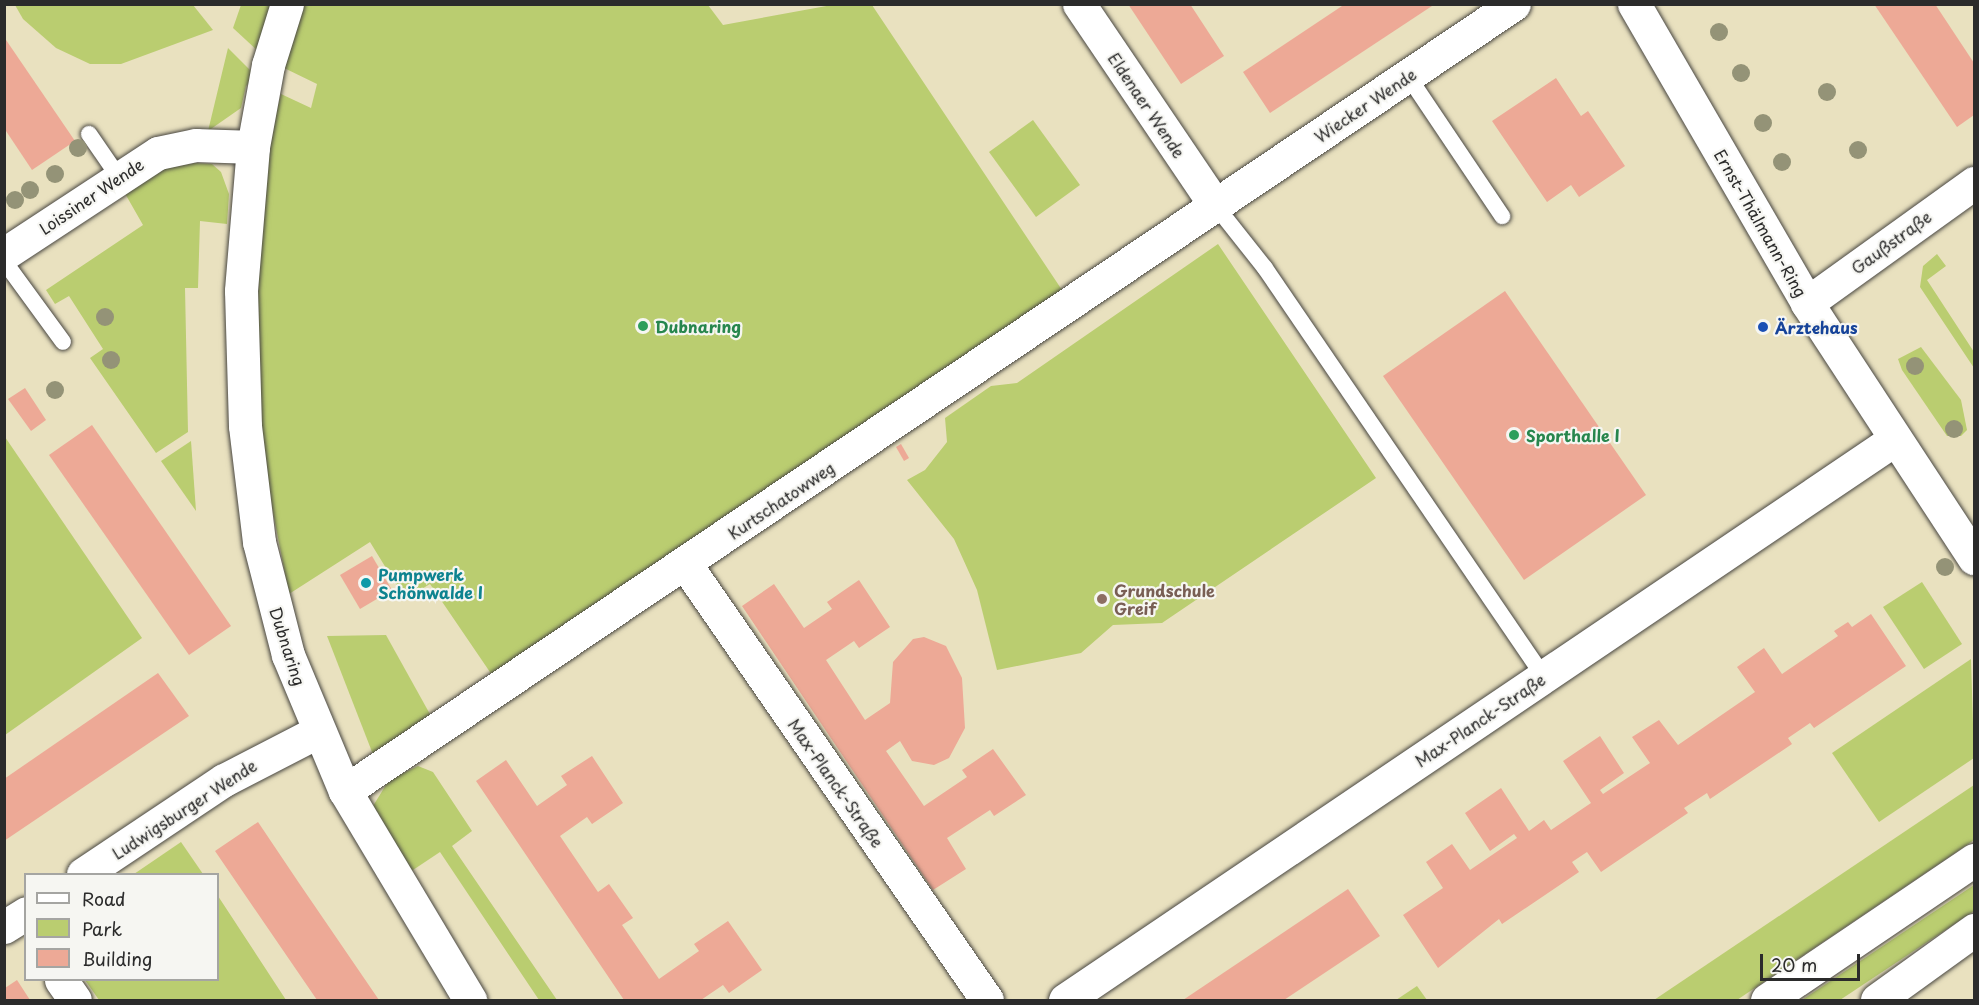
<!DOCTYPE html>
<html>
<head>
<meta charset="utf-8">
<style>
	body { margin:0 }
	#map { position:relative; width:1979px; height:1005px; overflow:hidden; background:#e9e1bf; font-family:"Playpen Sans",sans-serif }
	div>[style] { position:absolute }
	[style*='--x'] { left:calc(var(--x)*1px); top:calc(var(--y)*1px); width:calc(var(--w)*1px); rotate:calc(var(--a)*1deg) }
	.green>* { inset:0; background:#bacd70 }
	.building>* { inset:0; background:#eda996 }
	.roads { filter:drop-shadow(0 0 2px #484641) drop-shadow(0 0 2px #484641) }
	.lane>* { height:16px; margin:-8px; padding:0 8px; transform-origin:8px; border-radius:8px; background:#fff }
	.street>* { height:33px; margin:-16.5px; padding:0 16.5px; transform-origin:16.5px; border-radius:16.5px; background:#fff }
	.secondary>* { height:33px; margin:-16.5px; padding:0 16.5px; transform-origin:16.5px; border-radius:16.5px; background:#fff }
	.trees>* { width:18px; height:18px; margin:-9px; border-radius:50%; background:#949377 }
	.dots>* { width:16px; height:16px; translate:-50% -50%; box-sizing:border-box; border:3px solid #f6f6f2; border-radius:50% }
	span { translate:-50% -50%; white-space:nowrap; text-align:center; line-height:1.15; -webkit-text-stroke:4.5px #f6f6f2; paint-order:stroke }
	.street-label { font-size:16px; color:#2b2b2b }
	.leisure-label { font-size:16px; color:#27864d; font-weight:700 }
	.left { translate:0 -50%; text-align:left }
	.transit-label { font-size:16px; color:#164399; font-weight:700 }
	.culture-label { font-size:16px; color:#0d838f; font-weight:700 }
	.education-label { font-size:16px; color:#785e54; font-weight:700 }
	.frame { position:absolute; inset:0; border:6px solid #2b2b2b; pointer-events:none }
	.legend { position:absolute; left:24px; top:873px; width:195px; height:108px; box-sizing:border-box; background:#f6f6f2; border:2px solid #a5a5a2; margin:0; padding:8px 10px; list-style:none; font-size:18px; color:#2b2b2b }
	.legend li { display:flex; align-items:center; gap:12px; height:30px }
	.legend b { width:30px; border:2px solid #a5a5a2 }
	.scale { position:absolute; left:1760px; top:954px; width:100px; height:27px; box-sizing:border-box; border:3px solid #2b2b2b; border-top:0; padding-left:8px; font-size:18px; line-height:21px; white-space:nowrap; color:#2b2b2b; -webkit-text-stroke:4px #f6f6f2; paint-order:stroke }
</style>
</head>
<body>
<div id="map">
	<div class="green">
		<i style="clip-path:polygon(15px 5px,193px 5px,213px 30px,121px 64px,90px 64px,56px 48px,23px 19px)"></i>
		<i style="clip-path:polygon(241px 5px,270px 5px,260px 53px,233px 28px)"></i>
		<i style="clip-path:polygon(304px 5px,708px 5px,723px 25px,832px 5px,872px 5px,1062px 290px,494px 678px,430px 584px,405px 599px,370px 542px,289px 594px,262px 456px,258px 303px,262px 198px,276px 113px,281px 94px,311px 108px,317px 84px,280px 66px)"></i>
		<i style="clip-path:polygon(228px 48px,256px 76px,246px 86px,241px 108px,208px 131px)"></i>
		<i style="clip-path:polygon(1033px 120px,1080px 185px,1036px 217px,989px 152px)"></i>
		<i style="clip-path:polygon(195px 163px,212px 164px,221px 172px,229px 194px,227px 224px,200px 221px,198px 288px,185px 288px,188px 432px,156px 453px,90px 358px,103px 349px,69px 296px,55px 304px,46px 290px,143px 225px,123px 190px,156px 170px)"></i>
		<i style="clip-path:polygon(1218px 244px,1376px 478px,1162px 623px,1113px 625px,1081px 653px,997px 670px,977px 590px,954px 539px,907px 480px,925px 470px,947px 442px,945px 418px,991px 386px,1017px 383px)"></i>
		<i style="clip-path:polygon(1937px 254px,1946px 266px,1927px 280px,1974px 352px,1974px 368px,1920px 287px,1923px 266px)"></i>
		<i style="clip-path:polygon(1921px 347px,1961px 400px,1967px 430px,1961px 436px,1947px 436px,1902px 370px,1898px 359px)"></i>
		<i style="clip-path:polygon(5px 437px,142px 638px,5px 735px,4px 735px)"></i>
		<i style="clip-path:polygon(191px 441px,196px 511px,161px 461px)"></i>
		<i style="clip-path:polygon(1922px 582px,1962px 644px,1924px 669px,1883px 607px)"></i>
		<i style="clip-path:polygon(386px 635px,431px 716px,374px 757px,327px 636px)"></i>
		<i style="clip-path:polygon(1971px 659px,1974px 758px,1879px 822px,1832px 753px)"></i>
		<i style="clip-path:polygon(418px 766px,433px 772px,472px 831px,452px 846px,557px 1000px,539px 1000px,440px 852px,410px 872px,373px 806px,389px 780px)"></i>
		<i style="clip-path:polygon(1974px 785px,1974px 840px,1737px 1000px,1654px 1000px)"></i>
		<i style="clip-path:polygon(181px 842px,203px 874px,134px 874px)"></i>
		<i style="clip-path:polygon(1974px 885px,1974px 911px,1840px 1000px,1802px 1000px)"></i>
		<i style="clip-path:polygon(218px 896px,286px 1000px,99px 1000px,85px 980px,218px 980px)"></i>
		<i style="clip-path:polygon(1417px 986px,1427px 1000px,1396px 1000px)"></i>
	</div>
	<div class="building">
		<i style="clip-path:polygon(1128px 4px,1190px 4px,1224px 56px,1181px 84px)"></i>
		<i style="clip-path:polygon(1345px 4px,1435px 4px,1270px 113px,1243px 72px)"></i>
		<i style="clip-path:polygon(1874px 4px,1935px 4px,1974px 63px,1974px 115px,1957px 127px)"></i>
		<i style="clip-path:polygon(4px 37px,75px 141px,32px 170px,4px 128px)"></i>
		<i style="clip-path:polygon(1556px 78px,1581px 116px,1588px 111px,1625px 166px,1579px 197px,1571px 185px,1547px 202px,1492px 121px)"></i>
		<i style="clip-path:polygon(1505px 291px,1646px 495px,1524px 580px,1383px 376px)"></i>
		<i style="clip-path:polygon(25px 388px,46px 420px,31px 431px,8px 399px)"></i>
		<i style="clip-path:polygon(92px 425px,231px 626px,189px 655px,49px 455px)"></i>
		<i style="clip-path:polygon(901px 444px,909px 458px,904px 461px,896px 447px)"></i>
		<i style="clip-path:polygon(372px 556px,392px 590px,360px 609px,340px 575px)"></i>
		<i style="clip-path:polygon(859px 580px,890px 627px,859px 648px,854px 641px,826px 660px,865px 720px,890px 703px,893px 662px,913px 639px,924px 637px,946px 646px,962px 678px,965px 728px,949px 758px,934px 765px,912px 761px,900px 741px,886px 751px,924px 806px,967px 777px,962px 770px,993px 749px,1026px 795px,994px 816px,990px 810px,947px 838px,966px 869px,933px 890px,742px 606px,774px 584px,804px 628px,832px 609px,827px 602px)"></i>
		<i style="clip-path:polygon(1871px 614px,1906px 666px,1814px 728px,1810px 723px,1788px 738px,1792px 744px,1710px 799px,1707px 793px,1684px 808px,1688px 813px,1601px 872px,1587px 852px,1572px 862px,1579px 872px,1502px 924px,1499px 919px,1438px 968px,1403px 915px,1443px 888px,1426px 862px,1452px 844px,1470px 870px,1517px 838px,1514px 834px,1490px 851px,1465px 813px,1501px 788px,1529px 831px,1544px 820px,1551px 830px,1591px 803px,1563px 761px,1600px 736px,1624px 773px,1600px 790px,1603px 794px,1650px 763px,1632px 737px,1659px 720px,1678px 745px,1755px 692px,1737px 667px,1764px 648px,1782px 674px,1838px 636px,1834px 631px,1848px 622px,1852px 627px)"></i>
		<i style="clip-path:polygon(158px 673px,189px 716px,4px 841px,4px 779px)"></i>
		<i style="clip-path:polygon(592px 756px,623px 803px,592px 824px,587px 817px,560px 836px,598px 892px,609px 884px,633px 918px,622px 925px,659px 979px,699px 951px,694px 944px,728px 921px,762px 970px,729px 993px,723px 985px,701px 1000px,624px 1000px,476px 781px,506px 760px,537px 806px,567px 785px,561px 776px)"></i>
		<i style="clip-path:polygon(258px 822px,299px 883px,379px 1000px,317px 1000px,215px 851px)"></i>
		<i style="clip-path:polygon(1348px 889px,1380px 936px,1284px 1000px,1183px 1000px)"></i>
		<i style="clip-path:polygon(17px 980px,30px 1000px,5px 1000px,5px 988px)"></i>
	</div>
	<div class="roads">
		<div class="lane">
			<i style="--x:1408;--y:76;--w:169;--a:56.1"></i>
			<i style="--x:89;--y:134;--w:51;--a:55.4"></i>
			<i style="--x:1215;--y:205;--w:80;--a:51.6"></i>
			<i style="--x:1265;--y:268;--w:495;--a:55.7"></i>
			<i style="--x:4;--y:261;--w:100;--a:53.9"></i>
		</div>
		<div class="street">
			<i style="--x:287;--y:4;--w:64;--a:107.3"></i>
			<i style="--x:268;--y:65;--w:83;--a:100.4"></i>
			<i style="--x:253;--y:147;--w:144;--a:94.8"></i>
			<i style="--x:241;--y:291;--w:135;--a:88.3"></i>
			<i style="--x:245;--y:426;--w:117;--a:83.1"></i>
			<i style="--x:259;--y:542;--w:117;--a:75.6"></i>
			<i style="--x:288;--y:655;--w:147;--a:67.3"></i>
			<i style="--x:345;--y:791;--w:244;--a:59.1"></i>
			<i style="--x:1079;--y:4;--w:243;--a:55.9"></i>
			<i style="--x:4;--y:254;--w:184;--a:-33.3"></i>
			<i style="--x:158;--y:153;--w:39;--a:-12"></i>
			<i style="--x:196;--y:145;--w:57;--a:2"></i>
			<i style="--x:1807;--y:303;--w:206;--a:-35.7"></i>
			<i style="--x:686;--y:565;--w:529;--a:55.32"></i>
			<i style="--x:345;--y:791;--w:1409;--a:-33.95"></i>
			<i style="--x:83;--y:874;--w:169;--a:-33.7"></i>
			<i style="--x:224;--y:780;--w:107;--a:-27.3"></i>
			<i style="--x:4;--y:927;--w:26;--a:-32"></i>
			<i style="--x:61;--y:980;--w:24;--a:55"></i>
			<i style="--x:1065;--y:1000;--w:1002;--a:-34.05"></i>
		</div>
		<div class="secondary">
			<i style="--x:1634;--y:4;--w:345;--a:59.9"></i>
			<i style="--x:1807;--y:303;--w:305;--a:56.8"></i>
			<i style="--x:1767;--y:1000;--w:250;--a:-34.1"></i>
			<i style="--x:1877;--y:1000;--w:120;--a:-35.8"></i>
		</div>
	</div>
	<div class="trees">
		<i style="left:1719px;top:32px"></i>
		<i style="left:1741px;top:73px"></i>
		<i style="left:1827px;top:92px"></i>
		<i style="left:1763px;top:123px"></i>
		<i style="left:78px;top:148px"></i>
		<i style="left:1858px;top:150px"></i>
		<i style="left:1782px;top:162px"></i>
		<i style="left:55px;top:174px"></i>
		<i style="left:30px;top:190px"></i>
		<i style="left:15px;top:200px"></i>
		<i style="left:105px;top:317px"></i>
		<i style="left:111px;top:360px"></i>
		<i style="left:1915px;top:366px"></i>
		<i style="left:55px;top:390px"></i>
		<i style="left:1954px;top:429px"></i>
		<i style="left:1945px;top:567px"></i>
	</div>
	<div class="dots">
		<i style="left:643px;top:326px;background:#2e9e5b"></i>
		<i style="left:1763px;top:327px;background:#1a4fb4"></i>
		<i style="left:1514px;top:435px;background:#2e9e5b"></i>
		<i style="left:366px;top:583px;background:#0f9aa8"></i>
		<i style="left:1102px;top:599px;background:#8d6e63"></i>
	</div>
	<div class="street-label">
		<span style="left:1147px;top:105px;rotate:56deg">Eldenaer Wende</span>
		<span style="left:1365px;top:105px;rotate:-34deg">Wiecker Wende</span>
		<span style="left:91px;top:196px;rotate:-34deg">Loissiner Wende</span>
		<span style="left:1761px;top:223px;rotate:60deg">Ernst-Thälmann-Ring</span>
		<span style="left:1891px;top:242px;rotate:-36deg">Gaußstraße</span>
		<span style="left:781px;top:500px;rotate:-34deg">Kurtschatowweg</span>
		<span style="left:288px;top:646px;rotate:72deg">Dubnaring</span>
		<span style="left:1480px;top:720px;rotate:-34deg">Max-Planck-Straße</span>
		<span style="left:836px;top:783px;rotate:55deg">Max-Planck-Straße</span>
		<span style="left:184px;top:809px;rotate:-33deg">Ludwigsburger Wende</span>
	</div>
	<div class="leisure-label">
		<span class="left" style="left:655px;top:326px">Dubnaring</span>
		<span class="left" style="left:1526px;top:435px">Sporthalle I</span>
	</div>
	<div class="transit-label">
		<span class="left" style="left:1775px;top:327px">Ärztehaus</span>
	</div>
	<div class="culture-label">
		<span class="left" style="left:378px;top:583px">Pumpwerk<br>Schönwalde I</span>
	</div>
	<div class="education-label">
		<span class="left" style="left:1114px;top:599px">Grundschule<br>Greif</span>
	</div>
	<div class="frame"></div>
	<ul class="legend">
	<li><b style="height:8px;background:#fff"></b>Road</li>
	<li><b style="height:16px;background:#bacd70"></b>Park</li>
	<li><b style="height:16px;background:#eda996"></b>Building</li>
	</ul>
	<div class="scale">20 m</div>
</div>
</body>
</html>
